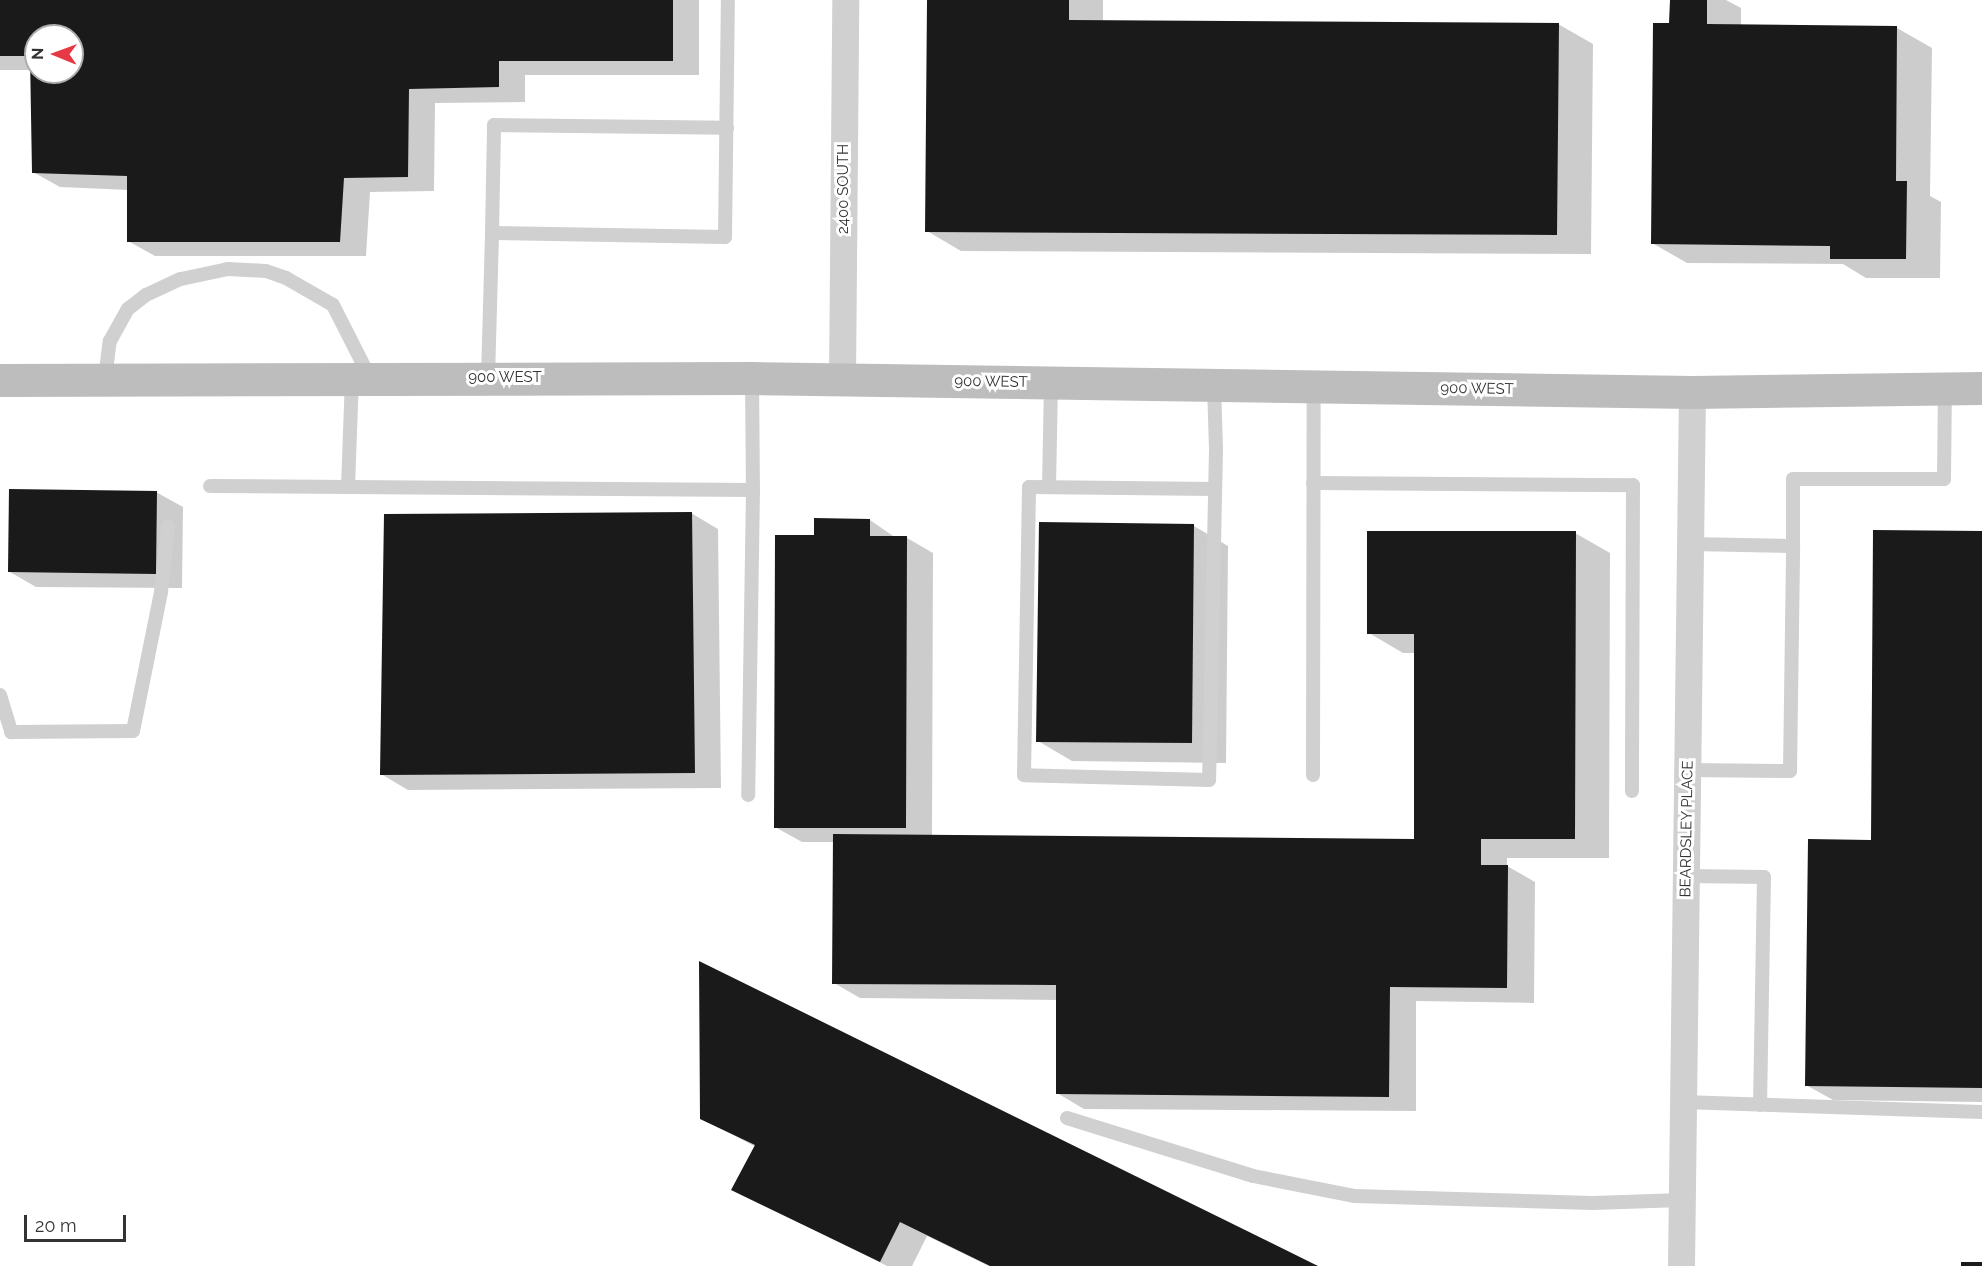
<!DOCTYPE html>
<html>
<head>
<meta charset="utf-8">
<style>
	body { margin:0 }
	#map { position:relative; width:1982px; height:1266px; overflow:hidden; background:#fff; font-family:Raleway,sans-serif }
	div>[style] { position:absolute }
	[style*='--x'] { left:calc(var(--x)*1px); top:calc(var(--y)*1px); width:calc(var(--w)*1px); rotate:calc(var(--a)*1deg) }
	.shadow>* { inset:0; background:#0003 }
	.building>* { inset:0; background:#1a1a1a }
	.lane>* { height:14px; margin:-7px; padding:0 7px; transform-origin:7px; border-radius:7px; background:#d0d0d0 }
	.street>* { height:27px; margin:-13.5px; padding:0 13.5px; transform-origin:13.5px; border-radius:13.5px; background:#d0d0d0 }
	.secondary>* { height:33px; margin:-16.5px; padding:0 16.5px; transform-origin:16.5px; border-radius:16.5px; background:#bdbdbd }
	span { translate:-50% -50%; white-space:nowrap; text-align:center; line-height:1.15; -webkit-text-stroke:6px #fff; paint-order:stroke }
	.street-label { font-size:15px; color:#333 }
	.north { position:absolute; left:24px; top:24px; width:60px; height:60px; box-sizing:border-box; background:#fff; border:2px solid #adadad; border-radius:50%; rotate:271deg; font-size:16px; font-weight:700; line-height:24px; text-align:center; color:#333 }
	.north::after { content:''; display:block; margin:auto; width:21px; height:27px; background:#e63946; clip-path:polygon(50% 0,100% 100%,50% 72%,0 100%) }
	.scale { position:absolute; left:24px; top:1215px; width:102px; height:27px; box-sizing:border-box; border:3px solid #333; border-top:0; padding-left:8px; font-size:18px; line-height:21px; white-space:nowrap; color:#333; -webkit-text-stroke:4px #fff; paint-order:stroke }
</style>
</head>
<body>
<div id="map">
	<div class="shadow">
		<i style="clip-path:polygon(evenodd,0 0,699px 0,699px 75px,525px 75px,525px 102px,435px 103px,434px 191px,370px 192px,366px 256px,155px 256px,128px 241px,129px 190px,60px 187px,33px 172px,32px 70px,0 70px,0 0,36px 36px,72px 36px,72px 72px,36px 72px,36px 36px)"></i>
		<i style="clip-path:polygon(928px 0,1103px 0,1103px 22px,1558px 24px,1593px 44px,1591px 254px,961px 251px,927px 231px)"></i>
		<i style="clip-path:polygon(1671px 0,1726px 0,1741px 8px,1741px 26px,1897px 28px,1932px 48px,1930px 196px,1941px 202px,1940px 278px,1866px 278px,1843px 264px,1687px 263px,1652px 243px)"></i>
		<i style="clip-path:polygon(156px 492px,183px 507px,182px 588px,36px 587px,10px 572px)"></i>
		<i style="clip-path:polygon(691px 513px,718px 529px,721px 788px,408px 790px,381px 774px)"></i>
		<i style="clip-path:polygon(870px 520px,896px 538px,907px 538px,933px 553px,932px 836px,1415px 840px,1416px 653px,1403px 653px,1369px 633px,1575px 533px,1610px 553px,1609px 858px,1507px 858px,1507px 866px,1535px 882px,1534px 1003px,1416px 1001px,1416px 1111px,1084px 1109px,1057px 1093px,1058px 1000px,860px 998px,834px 983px,835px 842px,802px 842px,775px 827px,816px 537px)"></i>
		<i style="clip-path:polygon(1194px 526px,1228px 546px,1226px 763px,1072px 761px,1038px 741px)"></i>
		<i style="clip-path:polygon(1982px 532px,1982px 1102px,1833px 1100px,1806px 1085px,1873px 842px)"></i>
		<i style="clip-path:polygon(701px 1118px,1314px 1266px,989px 1266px,927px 1236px,912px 1266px,887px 1266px,733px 1189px,756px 1147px)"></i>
	</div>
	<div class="building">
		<i style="clip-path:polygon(evenodd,0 0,673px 0,673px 61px,499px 61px,499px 87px,409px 89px,408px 177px,344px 178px,340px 242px,127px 242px,127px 176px,32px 173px,30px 56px,0 56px,0 0,36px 36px,72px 36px,72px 72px,36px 72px,36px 36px)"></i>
		<i style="clip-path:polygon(927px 0,1069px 0,1069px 20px,1559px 23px,1557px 235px,925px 232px)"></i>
		<i style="clip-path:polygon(1670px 0,1707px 0,1707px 24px,1897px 26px,1896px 181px,1907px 181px,1906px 259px,1830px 259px,1830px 246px,1651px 244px,1653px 23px,1669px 23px)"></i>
		<i style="clip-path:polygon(9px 489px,157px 491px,156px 574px,8px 572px)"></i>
		<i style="clip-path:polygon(692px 512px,695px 773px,380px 775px,384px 514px)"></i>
		<i style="clip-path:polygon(814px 518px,870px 519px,870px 536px,907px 536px,906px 828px,774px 828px,775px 535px,814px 535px)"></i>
		<i style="clip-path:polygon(1039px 522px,1194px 524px,1192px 743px,1036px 742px)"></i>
		<i style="clip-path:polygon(1873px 530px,1982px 531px,1982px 1088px,1805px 1086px,1808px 839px,1871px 840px)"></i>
		<i style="clip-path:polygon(1367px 531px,1576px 531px,1575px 839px,1481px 839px,1481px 865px,1508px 865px,1507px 988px,1390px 987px,1389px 1097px,1056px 1094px,1056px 985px,832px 984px,833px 834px,1414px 839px,1414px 634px,1367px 634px)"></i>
		<i style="clip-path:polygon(699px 961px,1318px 1266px,990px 1266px,900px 1222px,880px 1262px,731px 1190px,755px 1145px,700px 1119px)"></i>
		<i style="clip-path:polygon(1961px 1262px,1982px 1262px,1982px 1266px,1961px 1266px)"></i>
	</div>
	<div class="lane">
		<i style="--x:492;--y:233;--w:108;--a:-88.9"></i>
		<i style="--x:494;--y:125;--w:233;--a:0.7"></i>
		<i style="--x:488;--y:378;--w:145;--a:-88.4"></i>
		<i style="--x:492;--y:233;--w:233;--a:1"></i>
		<i style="--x:725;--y:237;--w:237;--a:-89.3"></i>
		<i style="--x:752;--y:378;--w:112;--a:89.5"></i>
		<i style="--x:105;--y:379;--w:38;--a:-83"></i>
		<i style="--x:110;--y:341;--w:37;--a:-61"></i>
		<i style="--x:128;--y:309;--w:23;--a:-38"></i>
		<i style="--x:146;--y:295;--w:38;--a:-25"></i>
		<i style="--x:181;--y:279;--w:48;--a:-12"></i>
		<i style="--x:228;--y:269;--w:38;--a:3"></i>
		<i style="--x:266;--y:271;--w:21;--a:19"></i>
		<i style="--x:286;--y:278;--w:54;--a:29.9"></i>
		<i style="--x:333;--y:305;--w:82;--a:63.1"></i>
		<i style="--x:1214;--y:385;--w:64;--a:88.2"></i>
		<i style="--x:1216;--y:449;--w:331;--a:91.2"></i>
		<i style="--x:1209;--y:780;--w:185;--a:-178.5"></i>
		<i style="--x:1024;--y:775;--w:288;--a:-89"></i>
		<i style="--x:1029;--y:487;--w:185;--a:0.6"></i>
		<i style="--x:1313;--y:483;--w:320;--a:0.4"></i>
		<i style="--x:1633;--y:485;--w:306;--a:90.2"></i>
		<i style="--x:210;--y:486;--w:543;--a:0.42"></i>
		<i style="--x:753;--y:490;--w:305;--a:90.9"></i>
		<i style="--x:348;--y:487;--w:109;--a:-87.9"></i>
		<i style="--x:1049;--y:487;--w:104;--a:-88.9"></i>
		<i style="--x:1793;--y:546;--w:67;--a:-90"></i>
		<i style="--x:1793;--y:479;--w:151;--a:0"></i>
		<i style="--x:1944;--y:479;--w:91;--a:-89.4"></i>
		<i style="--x:0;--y:695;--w:39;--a:73"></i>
		<i style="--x:11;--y:732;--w:122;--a:-0.5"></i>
		<i style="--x:133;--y:731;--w:142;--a:-78.6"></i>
		<i style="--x:161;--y:592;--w:66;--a:-83.9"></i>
		<i style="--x:1687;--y:770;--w:103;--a:0.6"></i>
		<i style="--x:1790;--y:771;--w:225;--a:-89.2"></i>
		<i style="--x:1793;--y:546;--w:103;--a:-178.9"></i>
		<i style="--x:1313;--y:775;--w:389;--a:-89.9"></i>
		<i style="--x:1686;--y:876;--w:78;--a:0.7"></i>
		<i style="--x:1764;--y:877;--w:228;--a:91"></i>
		<i style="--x:1683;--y:1102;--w:299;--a:1.9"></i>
		<i style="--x:1067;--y:1118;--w:195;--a:17.3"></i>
		<i style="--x:1253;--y:1176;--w:104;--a:11.1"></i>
		<i style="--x:1355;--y:1196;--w:238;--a:1.7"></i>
		<i style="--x:1593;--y:1203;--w:89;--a:-1.9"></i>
	</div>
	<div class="street">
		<i style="--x:842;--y:379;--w:379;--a:-89.5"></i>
		<i style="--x:1681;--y:1266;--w:874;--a:-89.28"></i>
	</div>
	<div class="secondary">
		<i style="--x:0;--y:380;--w:752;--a:-0.15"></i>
		<i style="--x:752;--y:378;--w:940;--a:0.85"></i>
		<i style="--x:1692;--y:392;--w:290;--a:-0.8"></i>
	</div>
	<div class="street-label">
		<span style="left:844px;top:189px;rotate:-90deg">2400 SOUTH</span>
		<span style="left:505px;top:378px">900 WEST</span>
		<span style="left:991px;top:382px;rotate:1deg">900 WEST</span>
		<span style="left:1477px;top:389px;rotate:1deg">900 WEST</span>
		<span style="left:1687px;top:829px;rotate:-89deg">BEARDSLEY PLACE</span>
	</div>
	<div class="north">N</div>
	<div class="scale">20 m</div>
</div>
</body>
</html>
